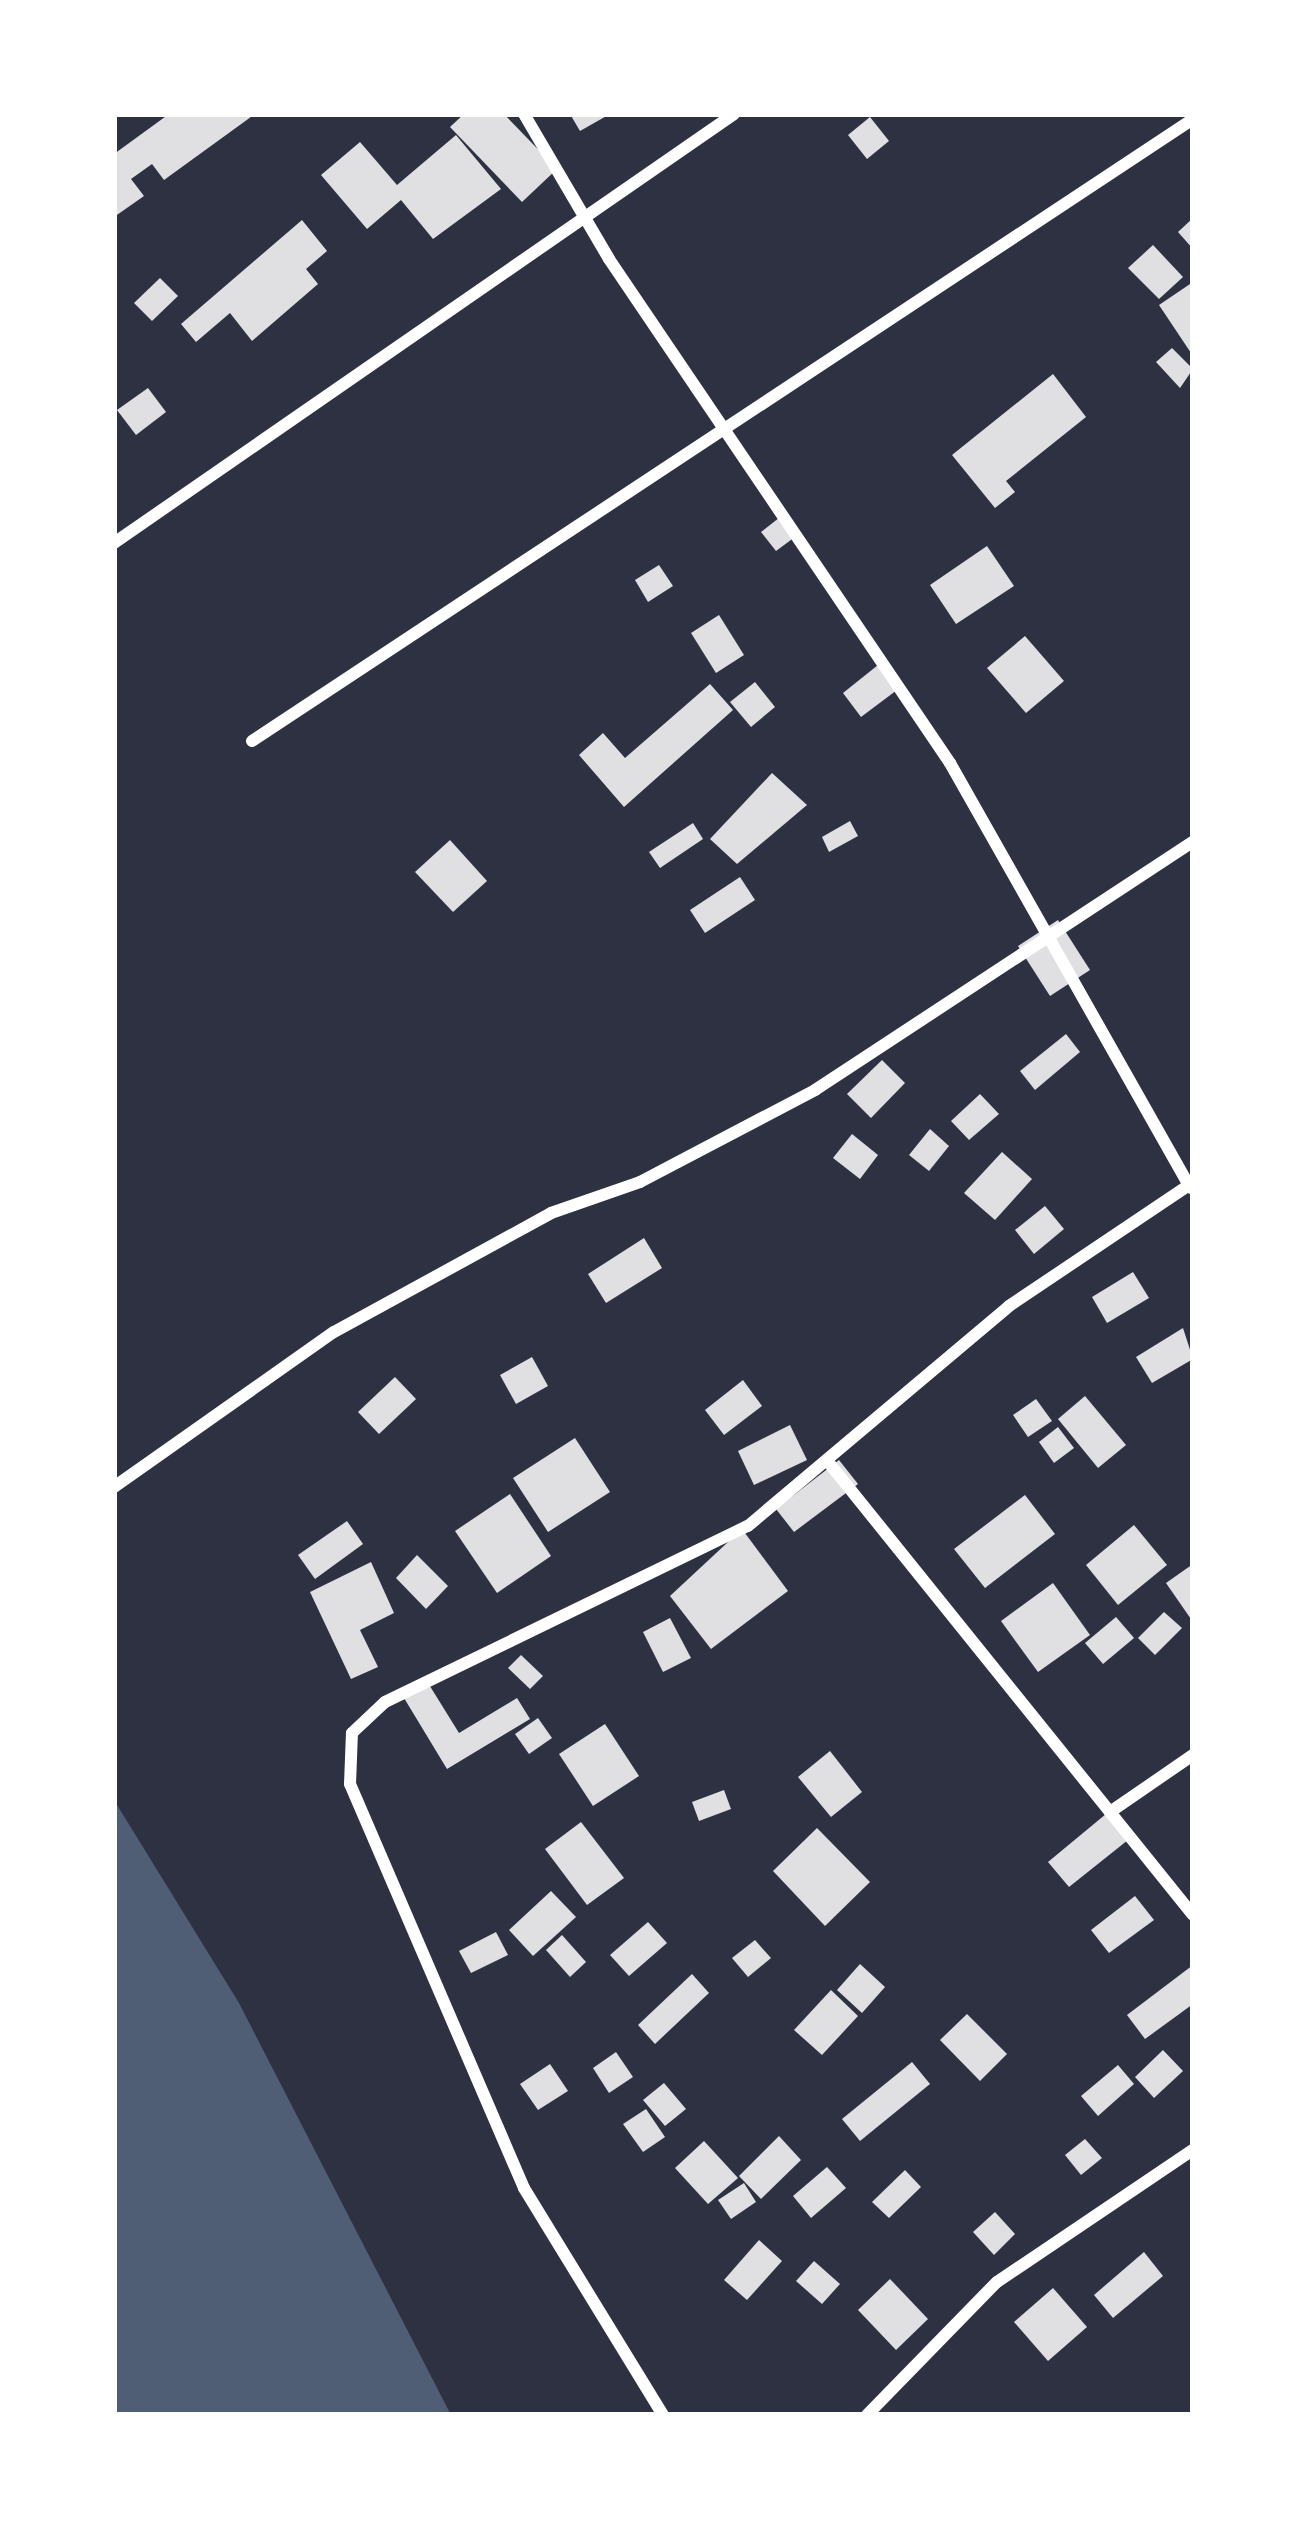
<!DOCTYPE html>
<html>
<head>
<meta charset="utf-8">
<style>
	body { margin:0 }
	#map { position:relative; width:1307px; height:2529px; overflow:hidden; background:#2d3142; font-family:Ubuntu,sans-serif }
	div>[style] { position:absolute }
	[style*='--x'] { left:calc(var(--x)*1px); top:calc(var(--y)*1px); width:calc(var(--w)*1px); rotate:calc(var(--a)*1deg) }
	.water>* { inset:0; background:#4f5d75 }
	.building>* { inset:0; background:#e0e0e3 }
	.minor>* { height:12px; margin:-6px; padding:0 6px; transform-origin:6px; border-radius:6px; background:#fff }
	span { translate:-50% -50%; white-space:nowrap; text-align:center; line-height:1.15; -webkit-text-stroke:12px #fff; paint-order:stroke }
	.frame { position:absolute; inset:0; border:117px solid #fff; pointer-events:none }
</style>
</head>
<body>
<div id="map">
	<div class="water">
		<i style="clip-path:polygon(114px 1800px,239px 2003px,451px 2415px,114px 2415px)"></i>
	</div>
	<div class="building">
		<i style="clip-path:polygon(169px 114px,255px 114px,164px 180px,152px 164px,131px 179px,144px 196px,114px 217px,114px 154px)"></i>
		<i style="clip-path:polygon(464px 114px,504px 114px,557px 169px,522px 202px,450px 127px)"></i>
		<i style="clip-path:polygon(570px 114px,610px 114px,580px 131px)"></i>
		<i style="clip-path:polygon(870px 117px,889px 141px,867px 159px,848px 135px)"></i>
		<i style="clip-path:polygon(456px 135px,501px 189px,433px 239px,401px 200px,367px 229px,321px 175px,360px 142px,397px 185px)"></i>
		<i style="clip-path:polygon(1193px 218px,1193px 249px,1178px 232px)"></i>
		<i style="clip-path:polygon(302px 220px,327px 251px,306px 269px,318px 284px,252px 341px,230px 313px,196px 342px,181px 324px)"></i>
		<i style="clip-path:polygon(1153px 245px,1183px 277px,1159px 299px,1128px 268px)"></i>
		<i style="clip-path:polygon(160px 278px,178px 296px,152px 321px,134px 303px)"></i>
		<i style="clip-path:polygon(1193px 282px,1193px 356px,1159px 305px)"></i>
		<i style="clip-path:polygon(1172px 348px,1193px 369px,1180px 388px,1156px 362px)"></i>
		<i style="clip-path:polygon(1053px 374px,1086px 417px,1006px 481px,1015px 492px,995px 508px,952px 455px)"></i>
		<i style="clip-path:polygon(148px 388px,166px 412px,136px 435px,117px 410px)"></i>
		<i style="clip-path:polygon(784px 514px,799px 534px,776px 551px,761px 532px)"></i>
		<i style="clip-path:polygon(987px 546px,1014px 586px,956px 624px,930px 585px)"></i>
		<i style="clip-path:polygon(659px 565px,673px 586px,648px 602px,635px 580px)"></i>
		<i style="clip-path:polygon(719px 615px,744px 655px,716px 673px,691px 633px)"></i>
		<i style="clip-path:polygon(1025px 636px,1064px 681px,1026px 713px,987px 668px)"></i>
		<i style="clip-path:polygon(878px 665px,897px 690px,861px 717px,843px 693px)"></i>
		<i style="clip-path:polygon(755px 682px,775px 707px,751px 727px,730px 702px)"></i>
		<i style="clip-path:polygon(710px 684px,733px 710px,624px 807px,579px 755px,603px 733px,625px 758px)"></i>
		<i style="clip-path:polygon(772px 773px,807px 805px,737px 864px,710px 839px)"></i>
		<i style="clip-path:polygon(850px 821px,858px 836px,829px 852px,822px 837px)"></i>
		<i style="clip-path:polygon(693px 823px,703px 839px,660px 868px,649px 852px)"></i>
		<i style="clip-path:polygon(450px 840px,487px 881px,453px 912px,415px 872px)"></i>
		<i style="clip-path:polygon(740px 877px,755px 900px,705px 933px,690px 910px)"></i>
		<i style="clip-path:polygon(1058px 920px,1090px 970px,1050px 996px,1018px 946px)"></i>
		<i style="clip-path:polygon(1066px 1034px,1080px 1052px,1035px 1090px,1020px 1071px)"></i>
		<i style="clip-path:polygon(882px 1060px,905px 1083px,871px 1118px,847px 1094px)"></i>
		<i style="clip-path:polygon(980px 1094px,999px 1114px,969px 1140px,951px 1121px)"></i>
		<i style="clip-path:polygon(930px 1129px,949px 1146px,929px 1171px,909px 1155px)"></i>
		<i style="clip-path:polygon(852px 1134px,878px 1155px,860px 1179px,833px 1158px)"></i>
		<i style="clip-path:polygon(1002px 1152px,1032px 1179px,995px 1220px,964px 1193px)"></i>
		<i style="clip-path:polygon(1045px 1206px,1064px 1229px,1034px 1254px,1015px 1230px)"></i>
		<i style="clip-path:polygon(644px 1238px,662px 1268px,606px 1303px,588px 1274px)"></i>
		<i style="clip-path:polygon(1133px 1272px,1149px 1298px,1107px 1323px,1092px 1297px)"></i>
		<i style="clip-path:polygon(1183px 1328px,1193px 1359px,1152px 1383px,1136px 1357px)"></i>
		<i style="clip-path:polygon(532px 1357px,548px 1386px,516px 1404px,500px 1375px)"></i>
		<i style="clip-path:polygon(395px 1377px,416px 1399px,379px 1434px,358px 1412px)"></i>
		<i style="clip-path:polygon(743px 1380px,762px 1406px,724px 1435px,705px 1410px)"></i>
		<i style="clip-path:polygon(1085px 1396px,1126px 1445px,1098px 1468px,1058px 1419px)"></i>
		<i style="clip-path:polygon(1036px 1399px,1052px 1421px,1028px 1437px,1013px 1415px)"></i>
		<i style="clip-path:polygon(790px 1425px,807px 1460px,754px 1485px,738px 1451px)"></i>
		<i style="clip-path:polygon(1058px 1427px,1074px 1448px,1054px 1463px,1039px 1442px)"></i>
		<i style="clip-path:polygon(575px 1438px,610px 1492px,548px 1532px,513px 1478px)"></i>
		<i style="clip-path:polygon(839px 1460px,858px 1484px,794px 1532px,776px 1509px)"></i>
		<i style="clip-path:polygon(510px 1494px,551px 1556px,497px 1593px,455px 1531px)"></i>
		<i style="clip-path:polygon(1025px 1495px,1055px 1534px,985px 1588px,954px 1549px)"></i>
		<i style="clip-path:polygon(347px 1521px,363px 1544px,315px 1579px,298px 1555px)"></i>
		<i style="clip-path:polygon(1134px 1525px,1167px 1565px,1118px 1605px,1086px 1565px)"></i>
		<i style="clip-path:polygon(742px 1529px,788px 1591px,711px 1649px,670px 1596px)"></i>
		<i style="clip-path:polygon(417px 1555px,448px 1586px,426px 1609px,396px 1578px)"></i>
		<i style="clip-path:polygon(371px 1562px,394px 1613px,360px 1630px,378px 1667px,351px 1679px,310px 1592px)"></i>
		<i style="clip-path:polygon(1193px 1564px,1193px 1622px,1166px 1583px)"></i>
		<i style="clip-path:polygon(1053px 1583px,1090px 1635px,1038px 1672px,1001px 1621px)"></i>
		<i style="clip-path:polygon(1164px 1612px,1182px 1628px,1155px 1655px,1138px 1638px)"></i>
		<i style="clip-path:polygon(1116px 1617px,1134px 1638px,1103px 1664px,1085px 1643px)"></i>
		<i style="clip-path:polygon(670px 1618px,691px 1658px,663px 1672px,643px 1632px)"></i>
		<i style="clip-path:polygon(521px 1655px,543px 1676px,530px 1689px,508px 1668px)"></i>
		<i style="clip-path:polygon(428px 1683px,459px 1733px,517px 1698px,530px 1719px,447px 1769px,404px 1698px)"></i>
		<i style="clip-path:polygon(538px 1718px,552px 1738px,529px 1754px,515px 1734px)"></i>
		<i style="clip-path:polygon(605px 1724px,639px 1776px,593px 1806px,559px 1754px)"></i>
		<i style="clip-path:polygon(830px 1751px,862px 1792px,831px 1817px,798px 1777px)"></i>
		<i style="clip-path:polygon(724px 1790px,731px 1809px,699px 1821px,692px 1802px)"></i>
		<i style="clip-path:polygon(1112px 1809px,1133px 1836px,1069px 1887px,1048px 1862px)"></i>
		<i style="clip-path:polygon(581px 1822px,624px 1878px,587px 1905px,545px 1849px)"></i>
		<i style="clip-path:polygon(817px 1828px,870px 1882px,825px 1926px,773px 1871px)"></i>
		<i style="clip-path:polygon(551px 1891px,576px 1917px,533px 1956px,509px 1930px)"></i>
		<i style="clip-path:polygon(1135px 1896px,1154px 1920px,1109px 1953px,1091px 1930px)"></i>
		<i style="clip-path:polygon(648px 1922px,667px 1943px,629px 1976px,610px 1955px)"></i>
		<i style="clip-path:polygon(496px 1932px,508px 1955px,471px 1973px,459px 1951px)"></i>
		<i style="clip-path:polygon(562px 1935px,586px 1962px,570px 1977px,546px 1950px)"></i>
		<i style="clip-path:polygon(755px 1940px,771px 1958px,748px 1977px,732px 1958px)"></i>
		<i style="clip-path:polygon(860px 1964px,885px 1987px,862px 2013px,837px 1990px)"></i>
		<i style="clip-path:polygon(1193px 1965px,1193px 2004px,1145px 2039px,1127px 2015px)"></i>
		<i style="clip-path:polygon(692px 1974px,709px 1993px,655px 2044px,638px 2025px)"></i>
		<i style="clip-path:polygon(831px 1990px,858px 2016px,822px 2055px,794px 2030px)"></i>
		<i style="clip-path:polygon(967px 2014px,1007px 2054px,980px 2081px,940px 2040px)"></i>
		<i style="clip-path:polygon(1163px 2050px,1183px 2071px,1154px 2098px,1135px 2077px)"></i>
		<i style="clip-path:polygon(616px 2052px,633px 2077px,609px 2093px,593px 2068px)"></i>
		<i style="clip-path:polygon(912px 2062px,930px 2084px,860px 2141px,842px 2119px)"></i>
		<i style="clip-path:polygon(550px 2064px,568px 2091px,538px 2110px,520px 2084px)"></i>
		<i style="clip-path:polygon(1118px 2065px,1134px 2084px,1098px 2116px,1081px 2096px)"></i>
		<i style="clip-path:polygon(664px 2083px,686px 2109px,665px 2126px,643px 2100px)"></i>
		<i style="clip-path:polygon(646px 2109px,665px 2137px,643px 2152px,623px 2124px)"></i>
		<i style="clip-path:polygon(779px 2136px,801px 2160px,761px 2199px,739px 2176px)"></i>
		<i style="clip-path:polygon(1085px 2139px,1102px 2158px,1081px 2175px,1065px 2155px)"></i>
		<i style="clip-path:polygon(704px 2141px,738px 2178px,708px 2204px,675px 2168px)"></i>
		<i style="clip-path:polygon(827px 2167px,846px 2188px,811px 2218px,793px 2196px)"></i>
		<i style="clip-path:polygon(905px 2170px,921px 2187px,889px 2218px,872px 2202px)"></i>
		<i style="clip-path:polygon(744px 2183px,756px 2202px,731px 2219px,718px 2200px)"></i>
		<i style="clip-path:polygon(995px 2212px,1015px 2234px,994px 2255px,973px 2232px)"></i>
		<i style="clip-path:polygon(759px 2240px,782px 2261px,747px 2300px,724px 2280px)"></i>
		<i style="clip-path:polygon(1144px 2252px,1163px 2276px,1113px 2318px,1094px 2295px)"></i>
		<i style="clip-path:polygon(814px 2261px,840px 2284px,822px 2304px,796px 2281px)"></i>
		<i style="clip-path:polygon(890px 2279px,928px 2319px,896px 2350px,858px 2310px)"></i>
		<i style="clip-path:polygon(1053px 2288px,1087px 2327px,1048px 2361px,1014px 2322px)"></i>
	</div>
	<div class="minor">
		<i style="--x:524;--y:114;--w:168;--a:59.6"></i>
		<i style="--x:609;--y:259;--w:609;--a:55.92"></i>
		<i style="--x:950;--y:763;--w:488;--a:60.5"></i>
		<i style="--x:114;--y:543;--w:754;--a:-34.68"></i>
		<i style="--x:252;--y:741;--w:1128;--a:-33.46"></i>
		<i style="--x:829;--y:1463;--w:580;--a:51.16"></i>
		<i style="--x:114;--y:1487;--w:269;--a:-35.2"></i>
		<i style="--x:334;--y:1332;--w:247;--a:-28.7"></i>
		<i style="--x:551;--y:1213;--w:94;--a:-19.2"></i>
		<i style="--x:640;--y:1182;--w:198;--a:-27.7"></i>
		<i style="--x:815;--y:1090;--w:452;--a:-33.3"></i>
		<i style="--x:1110;--y:1812;--w:101;--a:-34.5"></i>
		<i style="--x:663;--y:2415;--w:266;--a:-121.5"></i>
		<i style="--x:524;--y:2188;--w:440;--a:-113.3"></i>
		<i style="--x:350;--y:1784;--w:51;--a:-87.8"></i>
		<i style="--x:352;--y:1733;--w:45;--a:-43.2"></i>
		<i style="--x:385;--y:1702;--w:403;--a:-25.9"></i>
		<i style="--x:748;--y:1526;--w:341;--a:-40.1"></i>
		<i style="--x:1009;--y:1306;--w:217;--a:-33.9"></i>
		<i style="--x:867;--y:2415;--w:186;--a:-45.7"></i>
		<i style="--x:997;--y:2282;--w:236;--a:-34"></i>
	</div>
	<div class="frame"></div>
</div>
</body>
</html>
